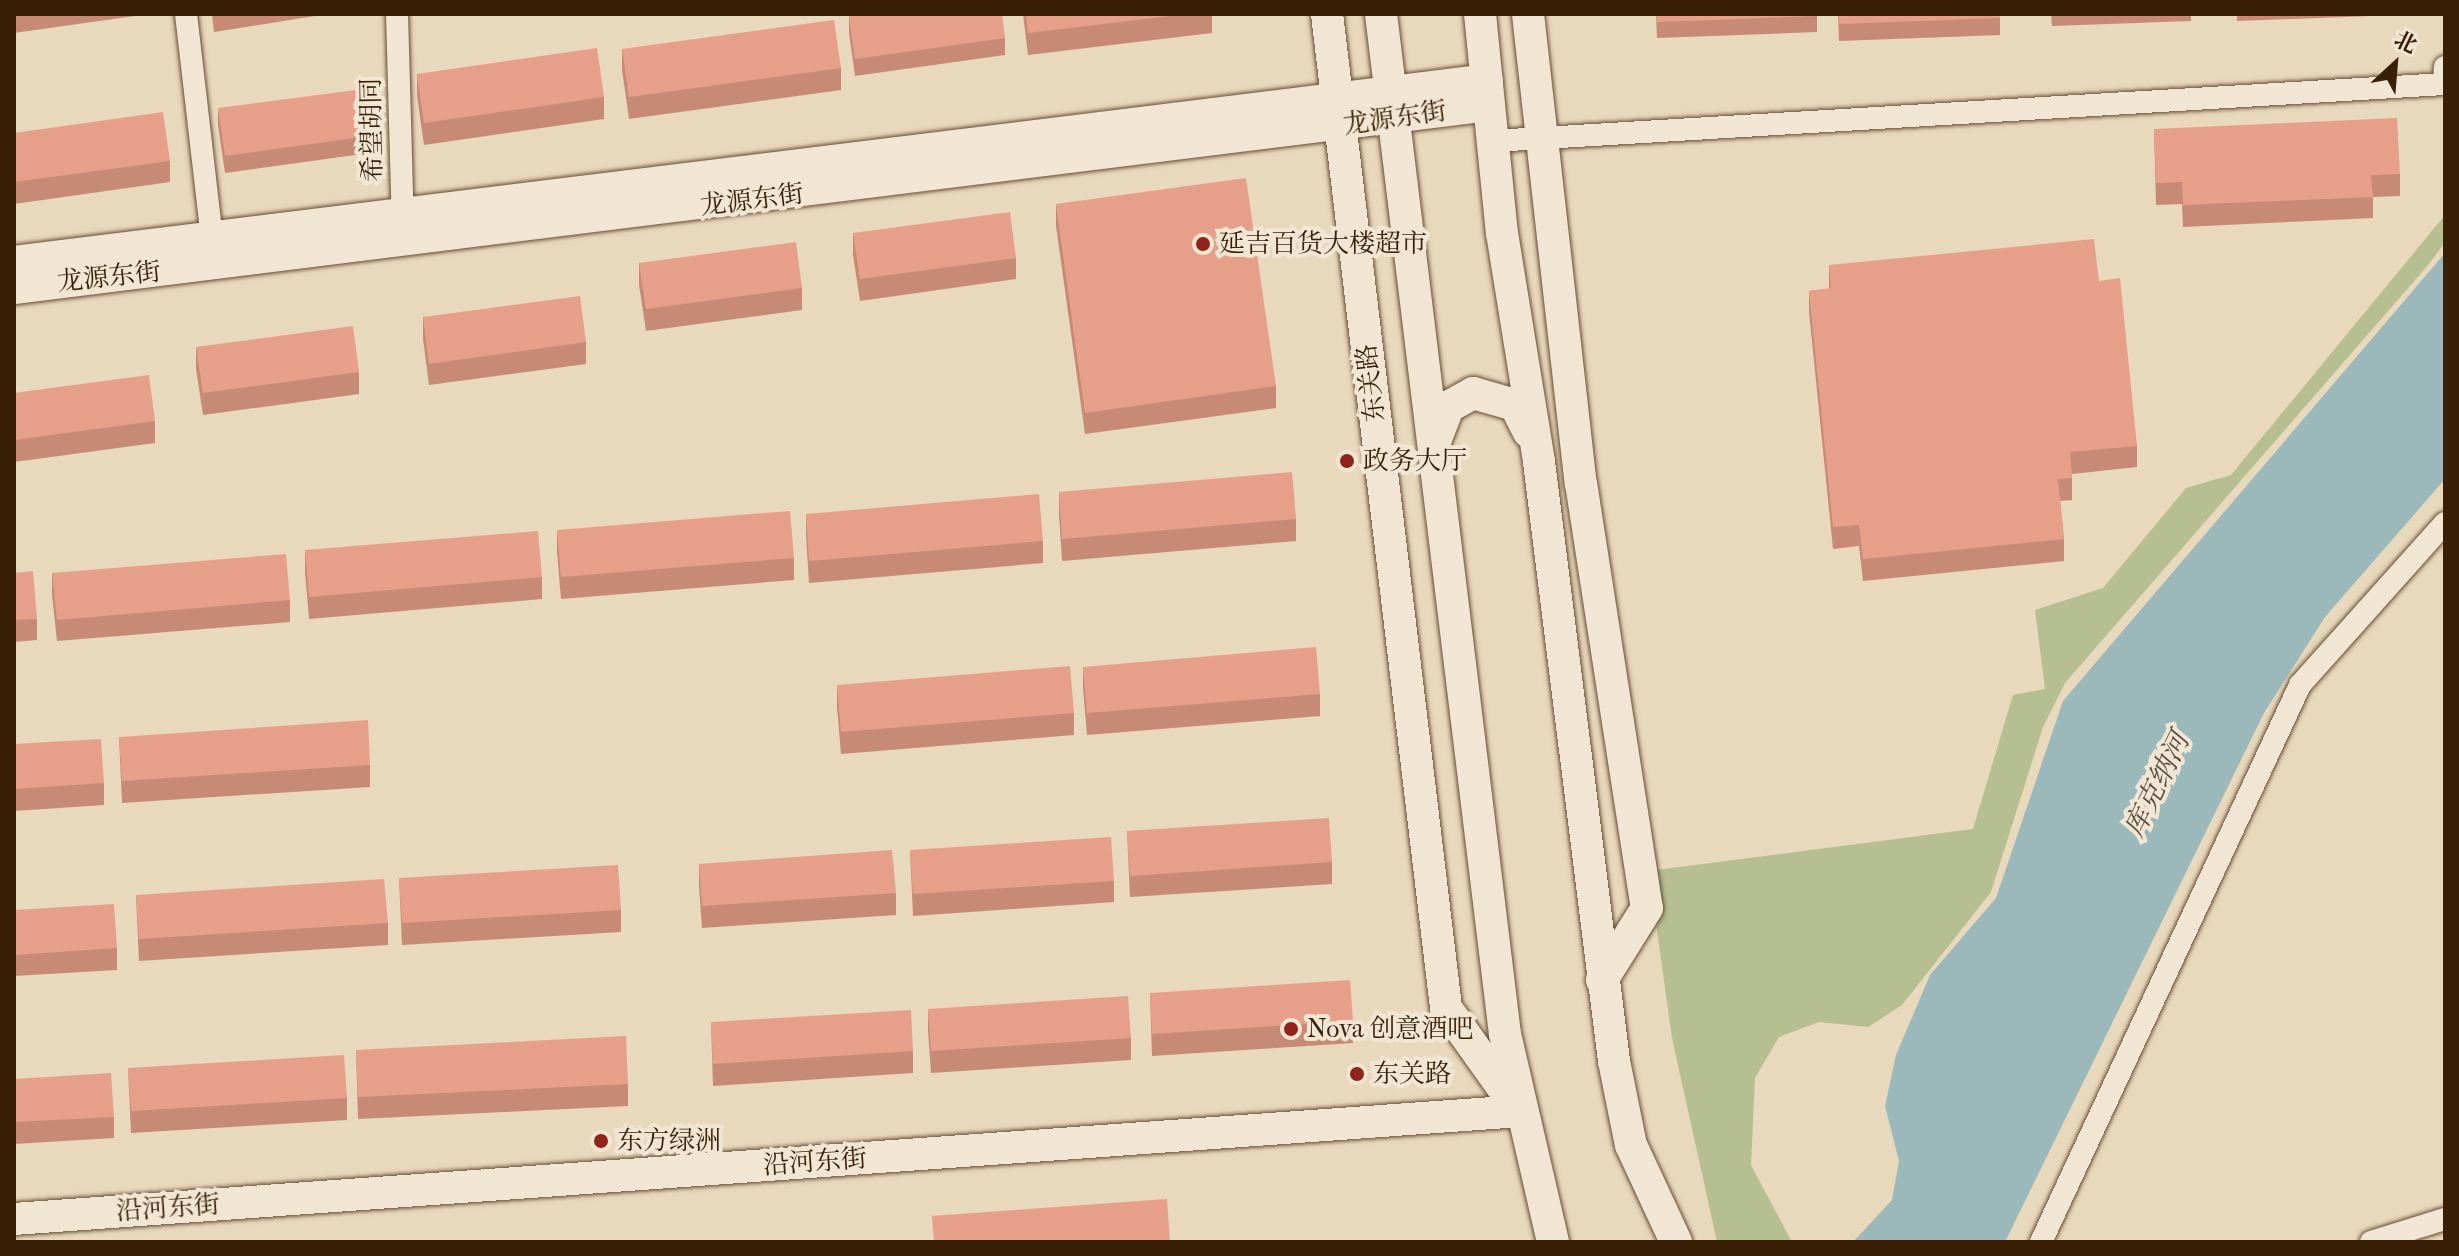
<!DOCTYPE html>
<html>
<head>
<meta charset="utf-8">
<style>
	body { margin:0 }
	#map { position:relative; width:2459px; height:1256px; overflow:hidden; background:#e8d8bc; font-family:"IM FELL French Canon","Noto Serif SC",serif }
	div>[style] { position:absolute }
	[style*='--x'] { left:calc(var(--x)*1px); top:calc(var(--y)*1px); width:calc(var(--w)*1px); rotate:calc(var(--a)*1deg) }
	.green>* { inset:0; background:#b5bf91 }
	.water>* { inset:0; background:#9bb8ba }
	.roads { filter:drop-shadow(0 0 2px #664d34) drop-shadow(0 0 2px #664d34) }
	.street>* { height:22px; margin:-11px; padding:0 11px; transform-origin:11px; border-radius:11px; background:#f0e6d3 }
	.secondary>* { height:32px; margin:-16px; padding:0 16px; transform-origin:16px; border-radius:16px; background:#f0e6d3 }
	.wall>* { inset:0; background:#c68a77 }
	.building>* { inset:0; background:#e6a08a }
	.dots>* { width:22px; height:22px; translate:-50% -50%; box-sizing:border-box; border:4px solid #f0e6d3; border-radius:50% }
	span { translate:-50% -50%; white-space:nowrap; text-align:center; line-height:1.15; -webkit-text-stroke:8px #f0e6d3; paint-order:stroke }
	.street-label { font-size:26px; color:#3a1f07 }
	.poi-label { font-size:26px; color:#3a1f07 }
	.left { translate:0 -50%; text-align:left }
	.water-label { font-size:28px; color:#574d3d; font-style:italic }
	.frame { position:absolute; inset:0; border:16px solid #3a1f07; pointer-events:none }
	.north { position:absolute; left:2355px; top:24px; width:80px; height:80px; -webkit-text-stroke:6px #f0e6d3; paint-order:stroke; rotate:26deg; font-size:22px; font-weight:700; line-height:32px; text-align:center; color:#3a1f07 }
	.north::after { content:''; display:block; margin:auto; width:28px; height:36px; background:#3a1f07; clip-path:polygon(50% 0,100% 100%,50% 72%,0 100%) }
</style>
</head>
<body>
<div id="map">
	<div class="green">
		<i style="clip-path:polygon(2445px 215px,2445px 242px,2429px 264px,2065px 683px,2043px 727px,1991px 892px,1902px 1005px,1868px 1027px,1819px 1022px,1779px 1037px,1755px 1078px,1751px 1165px,1792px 1242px,1717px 1242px,1672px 1038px,1653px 902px,1656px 870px,1973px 829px,2013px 695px,2045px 689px,2035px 610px,2103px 588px,2186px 488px,2231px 475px)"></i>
	</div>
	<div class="water">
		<i style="clip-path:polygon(2445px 253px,2445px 479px,2325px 617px,2264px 713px,2005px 1242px,1853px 1242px,1892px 1200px,1899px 1161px,1885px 1106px,1896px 1055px,1930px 975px,1996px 898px,2063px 701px)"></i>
	</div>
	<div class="roads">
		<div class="street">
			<i style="--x:186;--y:14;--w:227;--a:83.4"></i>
			<i style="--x:397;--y:14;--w:215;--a:88.4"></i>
			<i style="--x:1493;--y:141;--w:953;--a:-3.43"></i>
			<i style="--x:2444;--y:84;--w:17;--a:-87"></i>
			<i style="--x:2041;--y:1242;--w:614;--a:-65.06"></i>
			<i style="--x:2300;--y:685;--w:217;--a:-48.2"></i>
			<i style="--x:2371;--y:1242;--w:77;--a:-17.3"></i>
		</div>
		<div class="secondary">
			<i style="--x:1327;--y:14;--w:1001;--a:83.17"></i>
			<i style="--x:1446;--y:1008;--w:115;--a:54.5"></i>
			<i style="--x:1381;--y:14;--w:1028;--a:83.07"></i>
			<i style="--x:1505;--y:1034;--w:213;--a:77"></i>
			<i style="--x:1480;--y:14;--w:220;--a:84.3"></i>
			<i style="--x:1502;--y:233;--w:232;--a:80.8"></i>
			<i style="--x:1539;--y:462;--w:604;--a:82.86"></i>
			<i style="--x:1614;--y:1061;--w:86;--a:78.6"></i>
			<i style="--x:1631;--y:1145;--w:107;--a:65.1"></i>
			<i style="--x:1528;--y:14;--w:472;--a:83.6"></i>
			<i style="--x:1581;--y:483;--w:430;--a:81.2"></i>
			<i style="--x:1647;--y:908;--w:85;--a:122"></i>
			<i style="--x:14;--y:262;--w:1484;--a:-7.04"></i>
			<i style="--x:14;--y:288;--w:1486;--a:-7.07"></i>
			<i style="--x:1434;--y:444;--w:40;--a:-69"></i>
			<i style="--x:1448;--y:407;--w:29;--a:-29"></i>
			<i style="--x:1473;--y:393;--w:44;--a:15.9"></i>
			<i style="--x:1515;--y:405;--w:30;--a:63"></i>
			<i style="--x:14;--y:1219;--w:1510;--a:-4.1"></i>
		</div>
	</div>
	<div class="wall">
		<i style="clip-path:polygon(14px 14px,149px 14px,14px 33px)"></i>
		<i style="clip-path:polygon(212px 14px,328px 14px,214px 32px)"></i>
		<i style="clip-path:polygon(1023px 14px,1212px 14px,1212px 33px,1028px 55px)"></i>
		<i style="clip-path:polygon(1656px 14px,1817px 14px,1817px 32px,1657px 38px)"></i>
		<i style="clip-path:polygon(1838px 14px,2000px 14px,2000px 35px,1839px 41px)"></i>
		<i style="clip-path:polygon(2051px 14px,2191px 14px,2191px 21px,2052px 26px)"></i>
		<i style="clip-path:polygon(2237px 14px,2397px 14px,2397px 15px,2237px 21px)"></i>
		<i style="clip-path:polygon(849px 16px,1005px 38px,1005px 55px,855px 76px,849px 33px)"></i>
		<i style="clip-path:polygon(622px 49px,841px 68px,841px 90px,629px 119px,622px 70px)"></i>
		<i style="clip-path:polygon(417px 74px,604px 97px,604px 119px,424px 145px,417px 96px)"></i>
		<i style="clip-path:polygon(218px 108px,362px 137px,362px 154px,225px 173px,218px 125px)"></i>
		<i style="clip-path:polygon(2154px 129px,2400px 174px,2400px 196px,2373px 197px,2373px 218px,2183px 227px,2182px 204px,2156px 205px)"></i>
		<i style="clip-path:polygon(14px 133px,170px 161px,170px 182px,14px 204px)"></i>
		<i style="clip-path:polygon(1056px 204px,1276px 386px,1276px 408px,1085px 434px,1056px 226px)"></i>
		<i style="clip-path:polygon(853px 233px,1016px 258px,1016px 279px,860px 301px,853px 255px)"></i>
		<i style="clip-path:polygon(639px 263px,802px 288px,802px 310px,646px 331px,639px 285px)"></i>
		<i style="clip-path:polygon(1829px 265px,2099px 281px,2137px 446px,2137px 467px,2072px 474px,2072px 500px,2060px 501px,2064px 539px,2064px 561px,1863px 581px,1859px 546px,1833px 549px,1809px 312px,1809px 291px,1829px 289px)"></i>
		<i style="clip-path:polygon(423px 317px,586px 342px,586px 364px,429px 385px,423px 339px)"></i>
		<i style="clip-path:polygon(196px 347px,359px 372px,359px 394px,203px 415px,196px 369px)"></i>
		<i style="clip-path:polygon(14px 393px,155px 421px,155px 443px,14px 462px)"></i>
		<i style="clip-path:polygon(1059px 492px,1296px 519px,1296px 541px,1062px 561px,1059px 514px)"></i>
		<i style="clip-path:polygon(806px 514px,1043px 541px,1043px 563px,809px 583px,806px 535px)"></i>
		<i style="clip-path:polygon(557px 530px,794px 558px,794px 580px,561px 599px,557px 552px)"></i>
		<i style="clip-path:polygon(305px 550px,542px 577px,542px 599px,309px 619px,305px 572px)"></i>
		<i style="clip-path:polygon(14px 573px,37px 619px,37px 640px,14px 642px)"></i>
		<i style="clip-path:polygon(52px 573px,290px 600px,290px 622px,57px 641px,52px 595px)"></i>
		<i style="clip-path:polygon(1083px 667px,1320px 694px,1320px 716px,1087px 735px,1083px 688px)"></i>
		<i style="clip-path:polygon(837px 685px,1074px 713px,1074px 735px,841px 754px,837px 707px)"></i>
		<i style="clip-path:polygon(119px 737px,370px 765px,370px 787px,122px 803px)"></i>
		<i style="clip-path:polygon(14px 744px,104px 783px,104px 805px,14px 811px)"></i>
		<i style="clip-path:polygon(1127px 831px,1332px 862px,1332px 884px,1130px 897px)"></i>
		<i style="clip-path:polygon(910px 850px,1114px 881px,1114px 902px,913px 916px)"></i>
		<i style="clip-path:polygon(699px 864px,896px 893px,896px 915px,702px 928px,699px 886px)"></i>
		<i style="clip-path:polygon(399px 878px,621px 910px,621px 932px,402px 945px)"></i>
		<i style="clip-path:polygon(136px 895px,388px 923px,388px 945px,139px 961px)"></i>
		<i style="clip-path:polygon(14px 910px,117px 948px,117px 970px,14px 976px)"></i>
		<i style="clip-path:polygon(1150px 993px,1353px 1021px,1353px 1043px,1152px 1056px)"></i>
		<i style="clip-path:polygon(928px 1009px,1131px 1038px,1131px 1060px,931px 1073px,928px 1031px)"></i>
		<i style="clip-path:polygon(711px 1022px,913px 1051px,913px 1073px,713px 1086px)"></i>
		<i style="clip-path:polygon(356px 1050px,628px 1084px,628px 1106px,358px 1119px)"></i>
		<i style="clip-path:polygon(128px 1068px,347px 1098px,347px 1120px,131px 1133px)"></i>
		<i style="clip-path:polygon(14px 1079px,114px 1117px,114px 1138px,14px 1144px)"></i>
	</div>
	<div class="building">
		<i style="clip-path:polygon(863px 14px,1002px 14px,1005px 38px,855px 59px,849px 16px)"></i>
		<i style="clip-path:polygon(1026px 14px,1187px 14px,1028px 33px)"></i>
		<i style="clip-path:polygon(1656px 14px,1817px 14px,1817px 16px,1657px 22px)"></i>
		<i style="clip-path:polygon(1839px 14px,2000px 14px,2000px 18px,1839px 24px)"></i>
		<i style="clip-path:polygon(834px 20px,841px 68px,629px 97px,622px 49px)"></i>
		<i style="clip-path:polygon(597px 48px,604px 97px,424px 123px,417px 74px)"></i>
		<i style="clip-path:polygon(356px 90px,362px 137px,225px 156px,218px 108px)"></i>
		<i style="clip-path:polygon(163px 112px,170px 161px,14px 182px,14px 133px)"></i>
		<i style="clip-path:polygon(2397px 118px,2400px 174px,2371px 175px,2373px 197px,2183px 205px,2182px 182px,2156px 183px,2154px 129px)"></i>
		<i style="clip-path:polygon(1246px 178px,1276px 386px,1085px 413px,1056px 204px)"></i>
		<i style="clip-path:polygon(1010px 212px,1016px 258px,860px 279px,853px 233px)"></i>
		<i style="clip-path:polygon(2094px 239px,2099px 281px,2120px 278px,2137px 446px,2070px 452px,2072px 478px,2058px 479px,2064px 539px,1863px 559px,1859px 525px,1833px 527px,1809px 291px,1831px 288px,1829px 265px)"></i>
		<i style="clip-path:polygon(796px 242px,802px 288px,646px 309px,639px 263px)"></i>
		<i style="clip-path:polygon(580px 296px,586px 342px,429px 364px,423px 317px)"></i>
		<i style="clip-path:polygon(353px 326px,359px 372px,203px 393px,196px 347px)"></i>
		<i style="clip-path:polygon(149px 375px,155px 421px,14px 440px,14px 393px)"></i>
		<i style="clip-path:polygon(1292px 472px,1296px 519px,1062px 539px,1059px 492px)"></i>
		<i style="clip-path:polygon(1039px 494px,1043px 541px,809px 561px,806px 514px)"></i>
		<i style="clip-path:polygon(790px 511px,794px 558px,561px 577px,557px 530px)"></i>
		<i style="clip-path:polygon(538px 531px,542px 577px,309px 597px,305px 550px)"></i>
		<i style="clip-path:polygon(286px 554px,290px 600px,57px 620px,52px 573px)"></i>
		<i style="clip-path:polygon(33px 571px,37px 619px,14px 620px,14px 573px)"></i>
		<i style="clip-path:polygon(1316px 647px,1320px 694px,1087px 713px,1083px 667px)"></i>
		<i style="clip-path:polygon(1070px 666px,1074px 713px,841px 732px,837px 685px)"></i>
		<i style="clip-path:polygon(368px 720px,370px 765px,122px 781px,119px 737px)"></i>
		<i style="clip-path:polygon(101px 739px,104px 783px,14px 789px,14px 744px)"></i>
		<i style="clip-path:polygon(1329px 818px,1332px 862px,1130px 876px,1127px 831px)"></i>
		<i style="clip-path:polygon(1111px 837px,1114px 881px,913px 894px,910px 850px)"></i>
		<i style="clip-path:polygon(892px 850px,896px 893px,702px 906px,699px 864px)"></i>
		<i style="clip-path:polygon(618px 865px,621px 910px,402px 923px,399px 878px)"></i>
		<i style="clip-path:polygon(384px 879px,388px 923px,139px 939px,136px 895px)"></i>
		<i style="clip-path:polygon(114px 904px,117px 948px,14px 955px,14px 910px)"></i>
		<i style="clip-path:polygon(1350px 980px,1353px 1021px,1152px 1034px,1150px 993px)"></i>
		<i style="clip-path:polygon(1128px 996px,1131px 1038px,931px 1051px,928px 1009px)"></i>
		<i style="clip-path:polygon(911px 1010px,913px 1051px,713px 1064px,711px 1022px)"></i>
		<i style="clip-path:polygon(626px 1036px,628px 1084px,358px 1097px,356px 1050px)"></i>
		<i style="clip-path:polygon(344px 1055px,347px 1098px,131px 1111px,128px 1068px)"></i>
		<i style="clip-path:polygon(111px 1073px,114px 1117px,14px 1122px,14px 1079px)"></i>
		<i style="clip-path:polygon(1167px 1199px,1170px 1242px,934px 1242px,932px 1216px)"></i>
	</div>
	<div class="dots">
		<i style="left:1203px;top:244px;background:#8f2418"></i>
		<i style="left:1347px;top:461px;background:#8f2418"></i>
		<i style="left:1291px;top:1029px;background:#8f2418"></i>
		<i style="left:1357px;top:1074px;background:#8f2418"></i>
		<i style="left:601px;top:1141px;background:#8f2418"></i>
	</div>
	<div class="street-label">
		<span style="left:1395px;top:118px;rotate:-8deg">龙源东街</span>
		<span style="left:372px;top:130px;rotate:-91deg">希望胡同</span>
		<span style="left:752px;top:200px;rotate:-7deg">龙源东街</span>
		<span style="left:109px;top:277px;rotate:-6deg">龙源东街</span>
		<span style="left:1371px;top:383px;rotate:-97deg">东关路</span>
		<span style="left:815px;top:1162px;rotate:-4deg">沿河东街</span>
		<span style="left:168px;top:1208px;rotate:-4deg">沿河东街</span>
	</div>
	<div class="poi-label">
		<span class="left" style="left:1219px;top:244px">延吉百货大楼超市</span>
		<span class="left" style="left:1363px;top:461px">政务大厅</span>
		<span class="left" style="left:1307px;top:1029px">Nova 创意酒吧</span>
		<span class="left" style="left:1373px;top:1074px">东关路</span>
		<span class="left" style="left:617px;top:1141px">东方绿洲</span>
	</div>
	<div class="water-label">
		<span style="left:2157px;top:785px;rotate:-64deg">库克纳河</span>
	</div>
	<div class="frame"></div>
	<div class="north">北</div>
</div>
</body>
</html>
